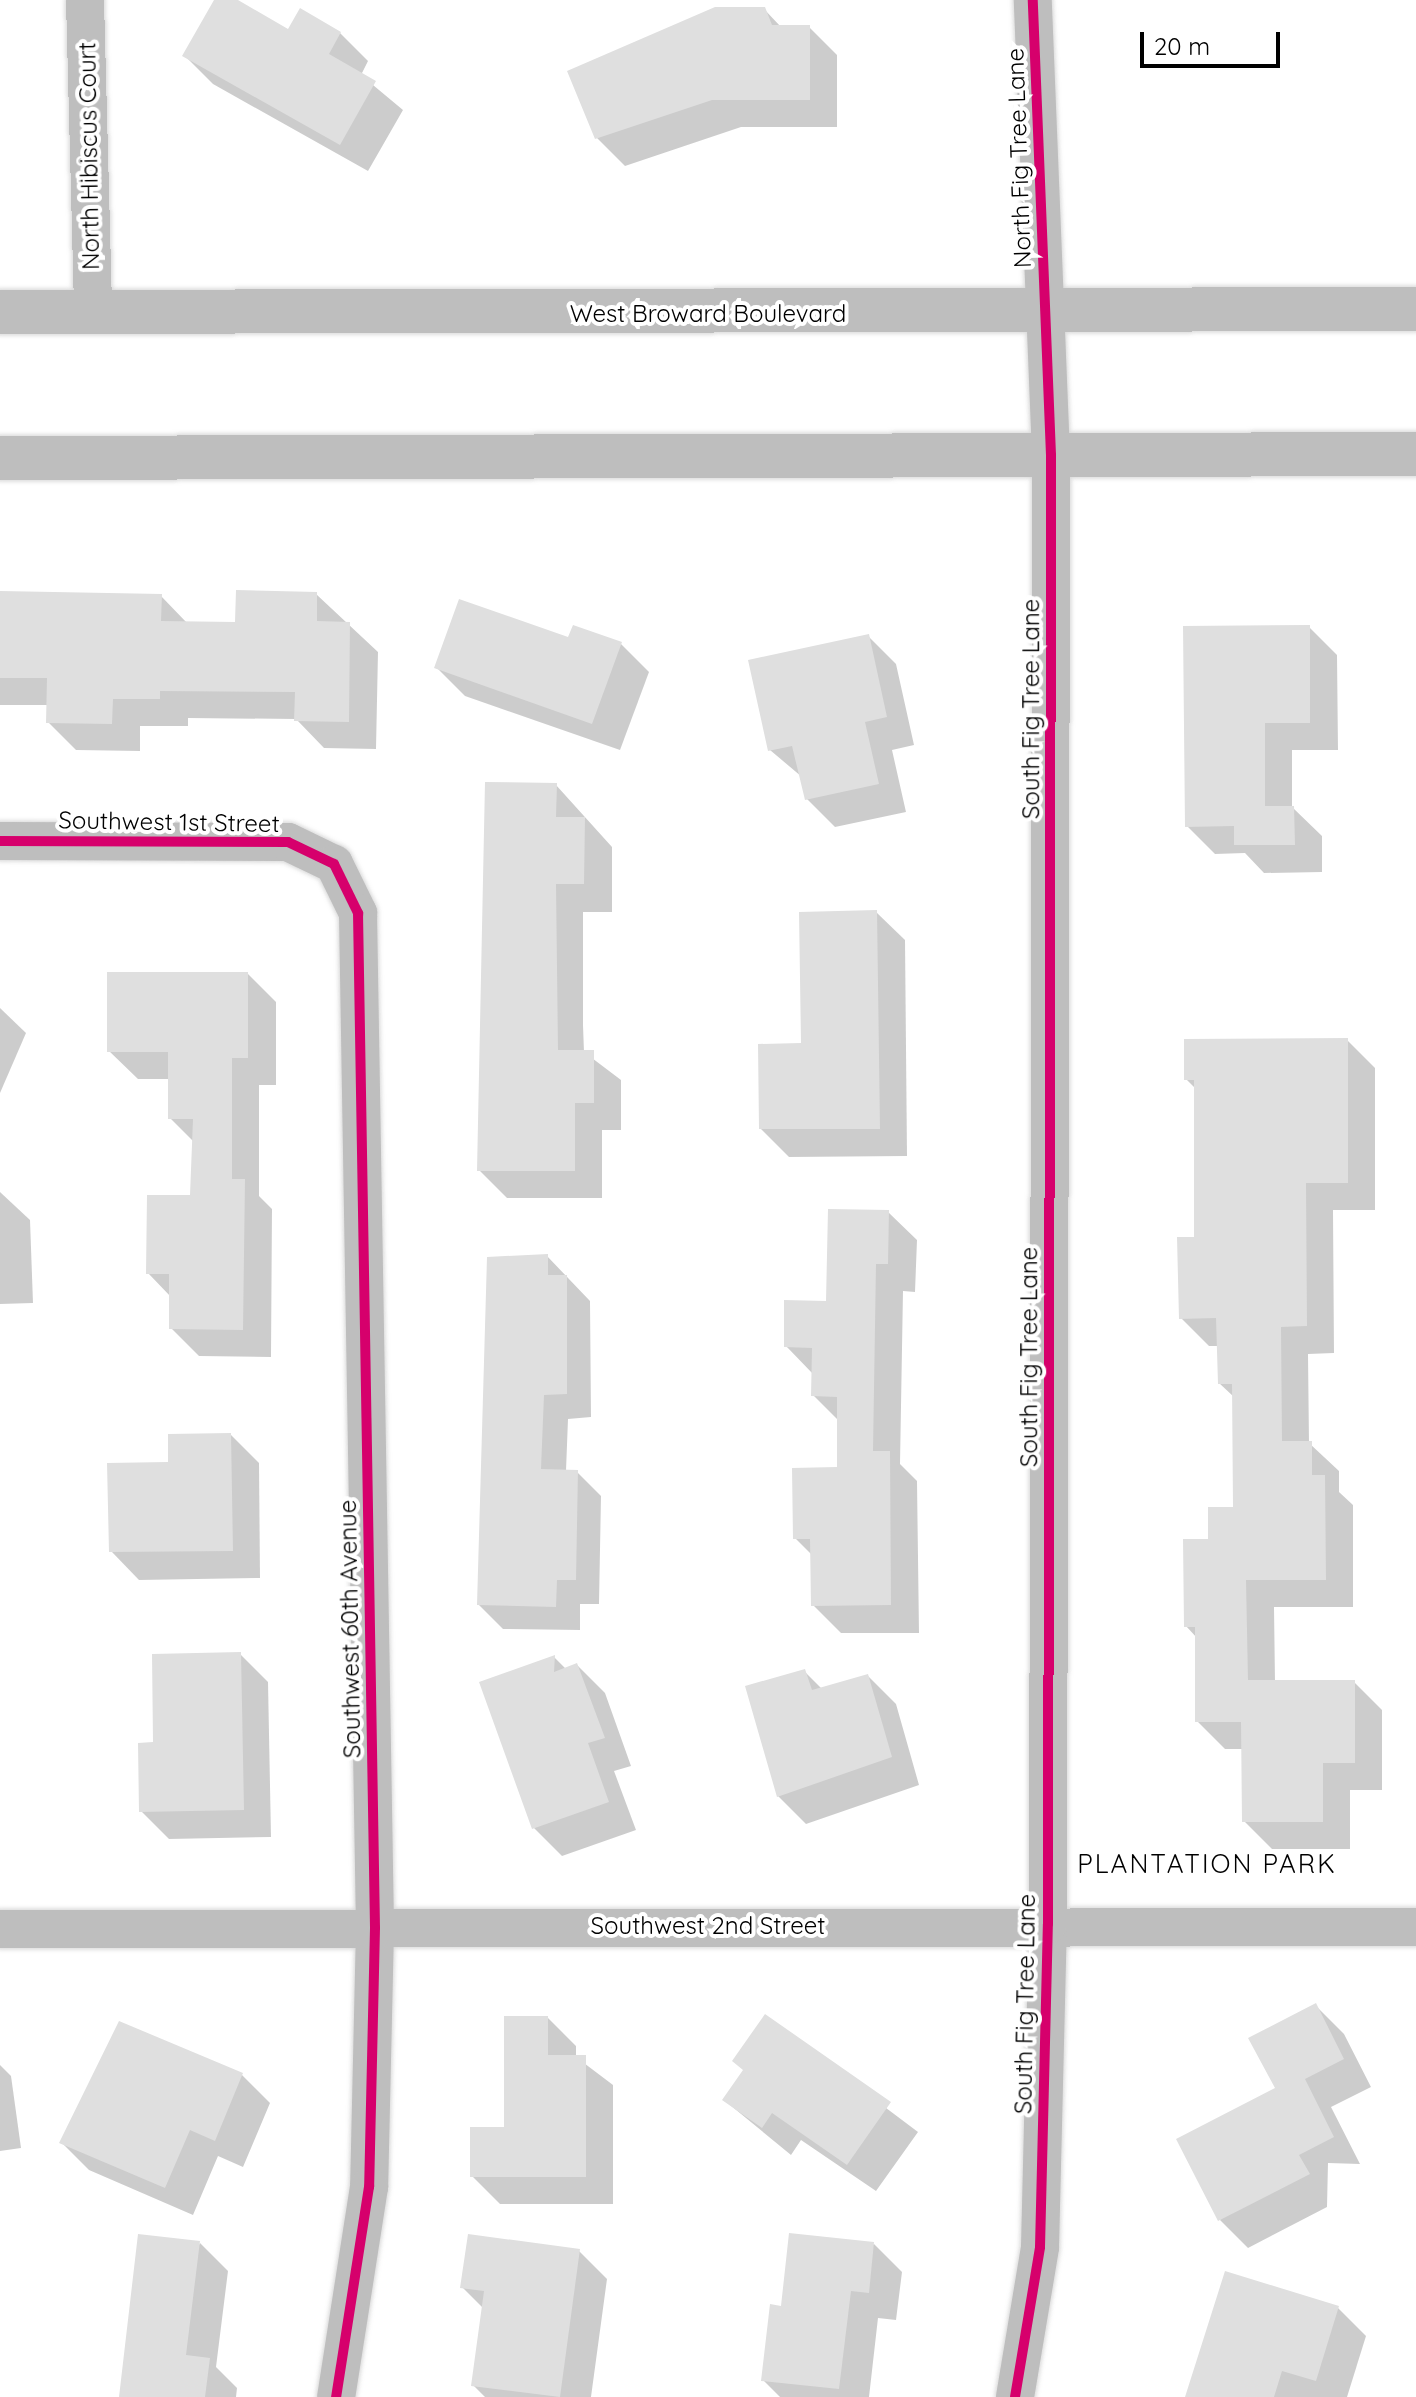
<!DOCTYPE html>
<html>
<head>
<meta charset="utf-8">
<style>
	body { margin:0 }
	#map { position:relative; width:1416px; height:2397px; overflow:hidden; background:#fff; font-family:Quicksand,sans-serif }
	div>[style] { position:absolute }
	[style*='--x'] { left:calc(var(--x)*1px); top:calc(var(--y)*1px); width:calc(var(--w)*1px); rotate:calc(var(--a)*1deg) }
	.shadow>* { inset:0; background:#0003 }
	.building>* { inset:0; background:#dfdfdf }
	.roads { filter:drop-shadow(0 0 2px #dbdbdb) drop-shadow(0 0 2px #dbdbdb) }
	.street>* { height:38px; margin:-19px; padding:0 19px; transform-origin:19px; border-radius:19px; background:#bebebe }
	.primary>* { height:44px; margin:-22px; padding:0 22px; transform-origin:22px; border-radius:22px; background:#bebebe }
	.cycleway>* { height:10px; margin:-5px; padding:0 5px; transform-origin:5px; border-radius:5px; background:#d6006c }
	span { translate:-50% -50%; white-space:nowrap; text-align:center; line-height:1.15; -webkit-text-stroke:8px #fff; paint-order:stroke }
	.street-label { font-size:24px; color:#000 }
	.neighbourhood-label { font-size:26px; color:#000; letter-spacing:2px }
	.scale { position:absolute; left:1140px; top:32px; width:140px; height:36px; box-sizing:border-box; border:4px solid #000; border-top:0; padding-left:10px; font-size:24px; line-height:28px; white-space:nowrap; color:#000; -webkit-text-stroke:6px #fff; paint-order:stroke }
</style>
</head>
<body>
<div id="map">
	<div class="shadow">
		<i style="clip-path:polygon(216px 0,234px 0,289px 31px,340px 33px,368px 61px,361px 75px,403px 110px,368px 171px,213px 84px,185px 56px)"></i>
		<i style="clip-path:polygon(764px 9px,781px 27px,809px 27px,837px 55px,837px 127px,741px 127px,625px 166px,597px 138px)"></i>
		<i style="clip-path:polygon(0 593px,161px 596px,188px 624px,237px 624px,316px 594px,378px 652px,376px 749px,324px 748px,296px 719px,188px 718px,188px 726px,140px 726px,140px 751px,76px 750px,48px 722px,48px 705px,0 705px)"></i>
		<i style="clip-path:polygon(1309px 627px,1337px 655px,1338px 750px,1292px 750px,1292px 807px,1322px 836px,1322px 872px,1264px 873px,1245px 853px,1215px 854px,1187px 826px)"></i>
		<i style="clip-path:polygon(868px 636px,896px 664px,914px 745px,892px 750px,906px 812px,835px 827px,807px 799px,802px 777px,770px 750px)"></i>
		<i style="clip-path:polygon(569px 640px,621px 644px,649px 672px,620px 750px,465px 696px,437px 668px)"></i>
		<i style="clip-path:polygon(556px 785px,612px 847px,612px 912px,583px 912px,583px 1025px,584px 1052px,621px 1080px,621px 1130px,602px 1130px,602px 1198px,507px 1198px,479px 1170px)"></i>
		<i style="clip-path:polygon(876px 912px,905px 940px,907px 1156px,789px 1157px,761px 1129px)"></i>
		<i style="clip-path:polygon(248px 974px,276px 1002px,276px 1085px,259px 1085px,259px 1196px,272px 1209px,271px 1357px,199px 1356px,171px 1328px,171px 1297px,148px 1273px,192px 1197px,194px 1142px,170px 1118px,170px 1079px,138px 1079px,109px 1051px)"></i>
		<i style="clip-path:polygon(0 1008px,26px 1033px,0 1093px)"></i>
		<i style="clip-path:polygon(1347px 1040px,1375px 1068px,1375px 1210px,1333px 1210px,1334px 1353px,1308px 1354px,1309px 1443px,1339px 1471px,1339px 1492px,1353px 1505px,1353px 1607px,1274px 1607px,1275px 1682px,1354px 1682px,1382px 1710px,1382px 1790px,1350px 1790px,1350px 1849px,1272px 1849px,1244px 1821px,1243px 1749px,1225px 1749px,1197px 1721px,1197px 1638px,1186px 1626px,1210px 1541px,1235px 1509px,1234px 1397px,1219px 1383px,1219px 1346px,1209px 1346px,1181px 1318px,1196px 1239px,1196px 1089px,1186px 1079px)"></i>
		<i style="clip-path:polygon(0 1192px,30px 1220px,33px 1303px,0 1304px)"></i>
		<i style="clip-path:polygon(888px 1212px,917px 1240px,915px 1292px,903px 1291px,900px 1464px,917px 1481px,919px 1633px,841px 1633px,813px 1605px,813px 1556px,795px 1538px,839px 1469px,839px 1421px,813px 1395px,813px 1374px,786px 1346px,828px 1303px)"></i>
		<i style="clip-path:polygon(547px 1256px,590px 1301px,591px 1417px,568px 1419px,566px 1471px,577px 1472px,601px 1496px,599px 1604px,580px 1604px,580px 1630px,503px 1629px,479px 1605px)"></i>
		<i style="clip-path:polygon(231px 1435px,259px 1463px,260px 1578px,139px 1580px,111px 1551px,170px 1464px)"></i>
		<i style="clip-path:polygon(240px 1654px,268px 1682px,271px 1837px,169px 1839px,141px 1811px,155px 1744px)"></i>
		<i style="clip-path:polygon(554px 1657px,566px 1669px,577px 1665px,605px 1693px,631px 1766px,614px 1771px,636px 1830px,562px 1856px,534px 1828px)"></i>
		<i style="clip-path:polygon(805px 1672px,822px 1689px,868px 1676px,896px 1704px,919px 1785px,806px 1824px,778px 1796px)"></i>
		<i style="clip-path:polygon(1316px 2006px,1344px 2034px,1371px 2087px,1331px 2107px,1360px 2164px,1328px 2163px,1327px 2207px,1248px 2248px,1220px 2220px)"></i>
		<i style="clip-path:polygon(765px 2017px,918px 2132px,876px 2191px,801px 2140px,791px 2155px,724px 2100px,745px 2071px)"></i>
		<i style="clip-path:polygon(548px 2018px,576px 2046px,576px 2057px,613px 2085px,613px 2204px,500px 2204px,472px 2176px,506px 2129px)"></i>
		<i style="clip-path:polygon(120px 2024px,242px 2075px,270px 2103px,243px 2167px,218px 2156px,193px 2215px,89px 2170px,61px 2142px)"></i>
		<i style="clip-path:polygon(0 2065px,11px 2076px,21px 2148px,0 2151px)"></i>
		<i style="clip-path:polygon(200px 2243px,228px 2271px,216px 2367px,237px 2388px,236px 2397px,121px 2397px)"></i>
		<i style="clip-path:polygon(874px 2244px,902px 2272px,896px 2320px,878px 2318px,869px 2397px,780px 2397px,763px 2380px,783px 2308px)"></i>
		<i style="clip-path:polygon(579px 2251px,607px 2279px,591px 2397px,485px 2397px,473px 2385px,483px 2308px,462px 2287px)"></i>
		<i style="clip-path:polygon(1338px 2308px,1366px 2336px,1347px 2397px,1188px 2397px)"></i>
	</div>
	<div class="building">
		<i style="clip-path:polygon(214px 0,238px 0,288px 29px,300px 8px,341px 32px,329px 54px,376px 81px,340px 145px,182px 56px)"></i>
		<i style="clip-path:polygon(715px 7px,765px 7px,772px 25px,810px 25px,810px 100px,712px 100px,595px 139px,567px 71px)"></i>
		<i style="clip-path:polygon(236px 590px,317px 592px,317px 621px,350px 622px,349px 722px,294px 721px,295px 692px,160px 691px,160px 699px,113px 699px,112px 724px,46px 723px,47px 678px,0 678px,0 591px,162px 594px,161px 621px,235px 622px)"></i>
		<i style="clip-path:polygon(459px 599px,568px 637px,573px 625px,622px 642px,592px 724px,434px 668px)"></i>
		<i style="clip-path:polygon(1310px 625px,1310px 723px,1265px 723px,1265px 806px,1294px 806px,1295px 845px,1234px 845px,1234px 826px,1185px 827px,1183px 626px)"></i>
		<i style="clip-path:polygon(869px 634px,887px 717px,865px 722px,879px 784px,805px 800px,792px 746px,768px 751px,748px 660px)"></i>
		<i style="clip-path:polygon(485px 782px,557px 783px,556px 817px,585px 817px,584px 884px,556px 884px,558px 1050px,594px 1050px,594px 1103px,575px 1103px,575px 1171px,477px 1171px)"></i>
		<i style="clip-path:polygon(877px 910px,880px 1129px,759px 1129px,758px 1044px,801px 1043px,799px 912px)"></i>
		<i style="clip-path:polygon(107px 972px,248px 972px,248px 1058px,232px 1058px,232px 1179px,245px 1179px,243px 1330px,169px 1329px,169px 1274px,146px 1274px,147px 1195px,190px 1195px,193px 1119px,168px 1119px,168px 1052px,107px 1052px)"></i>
		<i style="clip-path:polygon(1348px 1038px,1348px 1183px,1306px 1183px,1307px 1326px,1281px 1327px,1282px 1441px,1312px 1441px,1312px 1475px,1325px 1475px,1326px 1580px,1246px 1580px,1248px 1680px,1355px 1680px,1355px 1763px,1323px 1763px,1323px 1822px,1242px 1822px,1241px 1722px,1195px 1722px,1195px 1627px,1184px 1627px,1183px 1539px,1208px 1539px,1208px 1507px,1233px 1507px,1232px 1384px,1218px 1384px,1216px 1318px,1179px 1319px,1177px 1237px,1194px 1237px,1194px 1080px,1184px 1080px,1184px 1039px)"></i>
		<i style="clip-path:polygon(828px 1209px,889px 1210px,888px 1264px,876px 1264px,873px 1451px,890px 1451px,891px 1605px,811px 1606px,810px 1539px,793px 1539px,792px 1468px,837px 1467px,837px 1397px,811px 1396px,812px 1348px,784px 1347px,784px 1300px,826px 1301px)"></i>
		<i style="clip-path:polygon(548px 1254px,548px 1275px,567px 1275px,567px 1394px,544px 1395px,541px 1469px,578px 1470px,576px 1580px,557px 1580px,556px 1607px,477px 1605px,487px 1257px)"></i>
		<i style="clip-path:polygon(231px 1433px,233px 1551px,109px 1552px,107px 1463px,168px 1462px,168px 1434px)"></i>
		<i style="clip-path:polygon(241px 1652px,244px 1810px,139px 1812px,138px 1743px,153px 1742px,152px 1654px)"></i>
		<i style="clip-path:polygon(555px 1655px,554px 1672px,577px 1663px,605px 1738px,588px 1743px,609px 1802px,532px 1829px,479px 1682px)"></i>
		<i style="clip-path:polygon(805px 1669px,812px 1690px,868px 1674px,892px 1757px,777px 1797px,745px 1686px)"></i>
		<i style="clip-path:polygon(1316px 2003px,1344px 2059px,1305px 2079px,1334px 2137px,1299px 2155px,1310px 2174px,1218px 2221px,1176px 2139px,1275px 2088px,1248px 2038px)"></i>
		<i style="clip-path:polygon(765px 2014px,891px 2102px,847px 2165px,772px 2113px,762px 2128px,722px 2100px,743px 2070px,732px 2061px)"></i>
		<i style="clip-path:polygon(504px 2016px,548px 2016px,548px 2055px,586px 2055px,586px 2177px,470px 2177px,470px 2127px,504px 2127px)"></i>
		<i style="clip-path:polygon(119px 2021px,243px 2073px,215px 2141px,190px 2130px,165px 2188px,59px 2143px)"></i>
		<i style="clip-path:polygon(789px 2233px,874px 2242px,869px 2293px,851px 2291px,839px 2389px,761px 2381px,770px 2304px,781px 2306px)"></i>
		<i style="clip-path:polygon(138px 2234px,200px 2241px,186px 2355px,210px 2358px,205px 2397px,119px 2397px)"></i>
		<i style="clip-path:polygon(468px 2234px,580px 2249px,560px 2397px,471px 2386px,484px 2291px,460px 2288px)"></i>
		<i style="clip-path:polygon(1225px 2271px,1339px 2306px,1316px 2381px,1282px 2371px,1274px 2397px,1185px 2397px)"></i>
	</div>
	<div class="roads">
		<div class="street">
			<i style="--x:85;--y:0;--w:312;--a:88.5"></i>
			<i style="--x:0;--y:841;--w:288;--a:0.2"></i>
			<i style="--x:288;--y:842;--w:51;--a:25.6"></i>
			<i style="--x:334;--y:864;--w:55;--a:63.9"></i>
			<i style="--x:358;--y:913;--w:1015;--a:89.04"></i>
			<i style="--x:375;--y:1928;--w:259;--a:91.3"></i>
			<i style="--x:369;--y:2187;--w:213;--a:98.9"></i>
			<i style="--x:0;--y:1929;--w:1416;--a:-0.08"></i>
			<i style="--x:1015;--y:2397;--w:152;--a:-80.5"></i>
			<i style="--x:1040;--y:2247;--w:323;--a:-88.6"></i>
			<i style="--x:1048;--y:1924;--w:1469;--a:-89.88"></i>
			<i style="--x:1051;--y:455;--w:455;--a:-92.3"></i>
		</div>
		<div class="primary">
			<i style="--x:0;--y:312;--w:1416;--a:-0.12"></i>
			<i style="--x:0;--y:458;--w:1416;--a:-0.16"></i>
		</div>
	</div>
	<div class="cycleway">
		<i style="--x:0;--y:841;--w:288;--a:0.2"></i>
		<i style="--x:288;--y:842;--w:51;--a:25.6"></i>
		<i style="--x:334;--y:864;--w:55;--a:63.9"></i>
		<i style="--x:358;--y:913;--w:1015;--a:89.04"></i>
		<i style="--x:375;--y:1928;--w:259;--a:91.3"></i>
		<i style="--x:369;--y:2187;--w:213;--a:98.9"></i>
		<i style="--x:1015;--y:2397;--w:152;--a:-80.5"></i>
		<i style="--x:1040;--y:2247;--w:323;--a:-88.6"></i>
		<i style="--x:1048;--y:1924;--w:1469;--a:-89.88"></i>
		<i style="--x:1051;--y:455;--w:455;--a:-92.3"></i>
	</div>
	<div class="street-label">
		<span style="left:89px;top:156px;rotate:-91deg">North Hibiscus Court</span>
		<span style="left:1019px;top:158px;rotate:-92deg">North Fig Tree Lane</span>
		<span style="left:708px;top:314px">West Broward Boulevard</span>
		<span style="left:1031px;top:709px;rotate:-90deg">South Fig Tree Lane</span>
		<span style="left:169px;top:822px;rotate:1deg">Southwest 1st Street</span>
		<span style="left:1029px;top:1357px;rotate:-90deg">South Fig Tree Lane</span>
		<span style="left:350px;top:1629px;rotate:-91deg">Southwest 60th Avenue</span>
		<span style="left:708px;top:1926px">Southwest 2nd Street</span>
		<span style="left:1025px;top:2004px;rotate:-89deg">South Fig Tree Lane</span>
	</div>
	<div class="neighbourhood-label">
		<span style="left:1207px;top:1864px">PLANTATION PARK</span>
	</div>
	<div class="scale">20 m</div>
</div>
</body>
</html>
